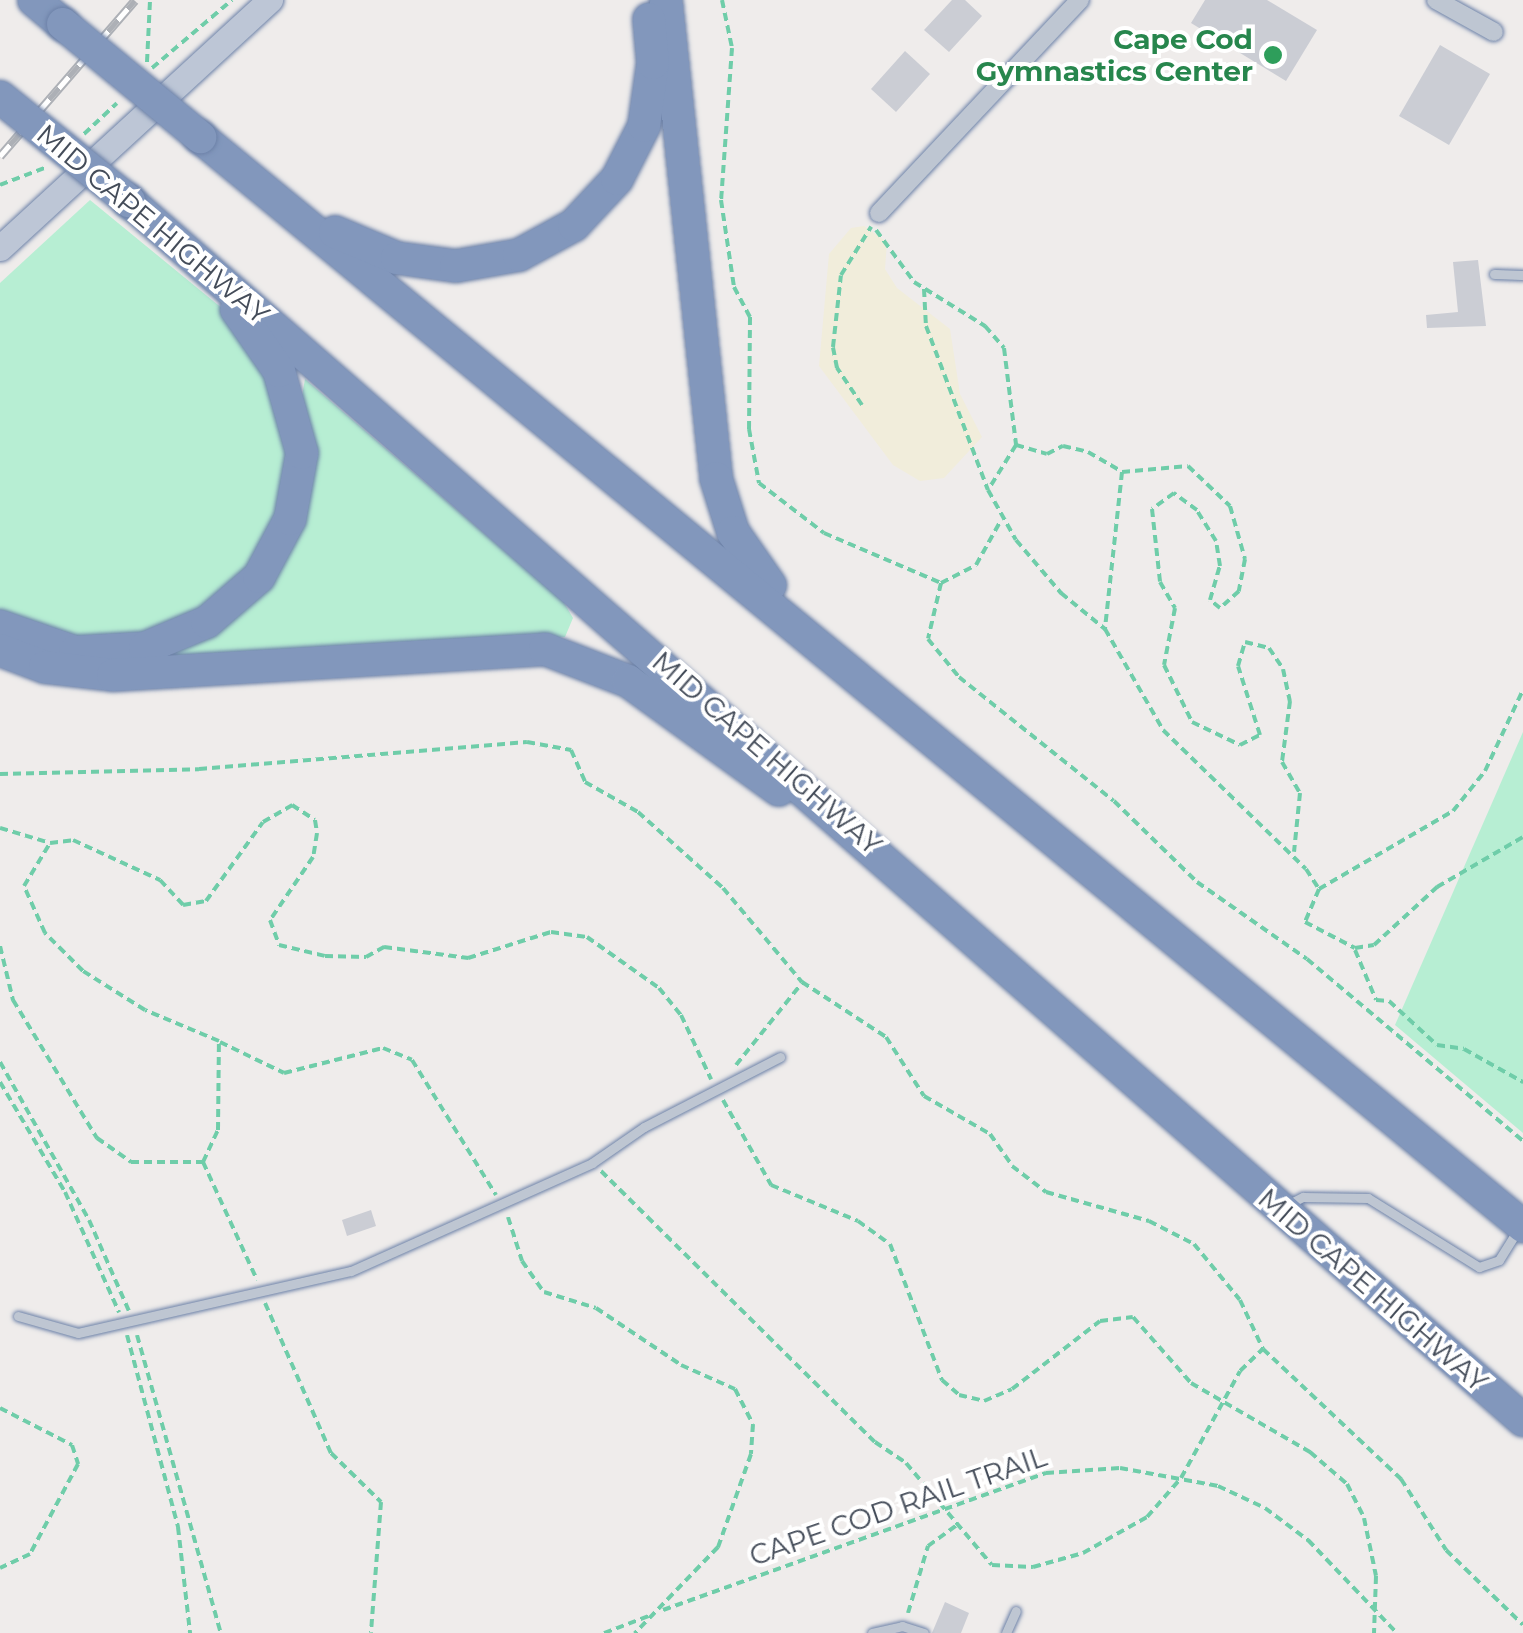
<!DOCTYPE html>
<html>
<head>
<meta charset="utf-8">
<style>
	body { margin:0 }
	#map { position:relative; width:1523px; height:1633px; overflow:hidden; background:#efeceb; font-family:Montserrat,sans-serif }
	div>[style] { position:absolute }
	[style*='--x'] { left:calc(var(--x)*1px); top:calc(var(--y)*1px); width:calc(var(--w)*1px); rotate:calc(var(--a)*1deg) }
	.green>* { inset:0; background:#b7eed3 }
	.sand>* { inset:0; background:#f1eddb }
	.building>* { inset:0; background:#cbcdd4 }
	.path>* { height:4px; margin-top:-2px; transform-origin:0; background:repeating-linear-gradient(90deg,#6fcda9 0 8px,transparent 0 13px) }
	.roads { filter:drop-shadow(0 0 2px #6d82a8) drop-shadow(0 0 2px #6d82a8) }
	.service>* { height:9px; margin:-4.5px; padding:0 4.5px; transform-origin:4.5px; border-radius:4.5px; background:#bec6d2 }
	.minor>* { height:18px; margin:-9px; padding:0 9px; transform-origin:9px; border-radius:9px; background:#bec6d2 }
	.secondary>* { height:25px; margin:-12.5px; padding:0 12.5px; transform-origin:12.5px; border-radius:12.5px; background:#bdc6d6 }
	.motorway>* { height:32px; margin:-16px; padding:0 16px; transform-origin:16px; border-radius:16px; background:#8297bc }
	.rail>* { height:9px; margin-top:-4.5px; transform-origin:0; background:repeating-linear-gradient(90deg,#fff 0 15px,#adb0b6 0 30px); box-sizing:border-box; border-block:2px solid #adb0b6 }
	.bridges { filter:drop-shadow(0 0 2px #6d82a8) drop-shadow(0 0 2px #6d82a8) }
	.motorway-bridge>* { height:32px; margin:-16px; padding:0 16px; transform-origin:16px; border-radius:16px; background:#8297bc }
	.dots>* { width:28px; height:28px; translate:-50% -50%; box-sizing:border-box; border:5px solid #fff; border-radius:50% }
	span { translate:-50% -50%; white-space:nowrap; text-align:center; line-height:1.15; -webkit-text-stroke:8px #fff; paint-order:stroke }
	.leisure-label { font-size:28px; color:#27864d; font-weight:700 }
	.right { translate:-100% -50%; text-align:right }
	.street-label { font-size:28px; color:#444c59 }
</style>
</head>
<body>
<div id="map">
	<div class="green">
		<i style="clip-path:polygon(90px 200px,223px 309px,268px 373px,289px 439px,284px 496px,253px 565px,178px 626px,95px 644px,0 616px,0 283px)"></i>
		<i style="clip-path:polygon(305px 379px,563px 601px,573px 618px,565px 637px,118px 668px,74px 661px,270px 578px)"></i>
		<i style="clip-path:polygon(1523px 732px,1523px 1133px,1395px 1025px)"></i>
	</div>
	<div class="sand">
		<i style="clip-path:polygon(864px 226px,887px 242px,885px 269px,897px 288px,950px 329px,960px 394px,982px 437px,944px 478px,920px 481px,893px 465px,819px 366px,829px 254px,851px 228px)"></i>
	</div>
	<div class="building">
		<i style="clip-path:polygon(952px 0,965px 0,982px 16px,949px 52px,924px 30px)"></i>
		<i style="clip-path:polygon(1205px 0,1267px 0,1317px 30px,1286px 81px,1191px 23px)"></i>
		<i style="clip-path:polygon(1440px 45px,1490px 74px,1449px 145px,1399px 116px)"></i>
		<i style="clip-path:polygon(905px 51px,930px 74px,896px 112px,871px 89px)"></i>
		<i style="clip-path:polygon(1478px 260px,1486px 326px,1427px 328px,1426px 315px,1458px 312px,1453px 262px)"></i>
		<i style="clip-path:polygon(371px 1210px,376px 1226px,347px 1236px,342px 1220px)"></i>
		<i style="clip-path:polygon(945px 1602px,969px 1613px,961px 1633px,932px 1633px)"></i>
	</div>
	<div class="path">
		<i style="--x:722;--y:0;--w:49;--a:78.2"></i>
		<i style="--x:732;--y:48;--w:152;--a:94.1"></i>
		<i style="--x:721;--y:200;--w:88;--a:81.5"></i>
		<i style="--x:734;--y:287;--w:34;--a:62"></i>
		<i style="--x:750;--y:317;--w:112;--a:90.5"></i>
		<i style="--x:749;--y:429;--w:55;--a:79.5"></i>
		<i style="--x:759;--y:483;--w:82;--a:37.6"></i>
		<i style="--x:824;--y:533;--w:127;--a:23.1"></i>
		<i style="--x:941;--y:583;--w:39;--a:-27"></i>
		<i style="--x:976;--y:565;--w:51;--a:-60.9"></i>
		<i style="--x:147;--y:62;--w:62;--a:-87.2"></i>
		<i style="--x:152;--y:68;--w:105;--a:-40.4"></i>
		<i style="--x:84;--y:134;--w:45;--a:-43.2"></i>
		<i style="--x:0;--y:185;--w:50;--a:-21"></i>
		<i style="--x:876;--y:230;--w:64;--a:53.8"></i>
		<i style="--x:914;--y:282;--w:84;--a:31.8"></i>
		<i style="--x:985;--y:326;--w:29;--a:49"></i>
		<i style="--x:1004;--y:348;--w:98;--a:82.9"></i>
		<i style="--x:1016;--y:445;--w:53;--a:121.9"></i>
		<i style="--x:988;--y:490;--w:57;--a:60.8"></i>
		<i style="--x:1016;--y:540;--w:70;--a:49.7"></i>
		<i style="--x:1061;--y:593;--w:57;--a:39.3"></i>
		<i style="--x:924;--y:289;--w:37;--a:87"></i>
		<i style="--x:926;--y:326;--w:175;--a:69.3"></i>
		<i style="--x:862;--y:405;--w:45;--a:-124"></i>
		<i style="--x:837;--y:368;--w:21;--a:-101"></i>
		<i style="--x:833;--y:347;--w:72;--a:-83.7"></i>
		<i style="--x:841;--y:275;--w:57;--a:-58"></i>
		<i style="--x:1016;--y:445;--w:32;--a:16"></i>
		<i style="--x:1047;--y:454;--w:18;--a:-27"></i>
		<i style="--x:1063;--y:446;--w:26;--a:13"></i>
		<i style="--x:1088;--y:452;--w:39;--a:30"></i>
		<i style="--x:1122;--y:472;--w:66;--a:-5.2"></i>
		<i style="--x:1188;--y:466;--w:58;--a:43.6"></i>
		<i style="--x:1230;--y:506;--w:55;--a:74.2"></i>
		<i style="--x:1245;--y:559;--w:33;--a:101"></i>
		<i style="--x:1239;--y:591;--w:25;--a:138"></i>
		<i style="--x:1220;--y:608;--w:13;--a:-141"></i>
		<i style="--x:1210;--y:600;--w:35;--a:-74"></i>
		<i style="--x:1220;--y:566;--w:25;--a:-99"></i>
		<i style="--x:1216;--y:541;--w:36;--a:-122"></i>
		<i style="--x:1197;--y:510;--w:29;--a:-144"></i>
		<i style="--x:1174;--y:493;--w:27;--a:144"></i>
		<i style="--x:1152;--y:509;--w:73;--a:83.7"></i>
		<i style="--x:1160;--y:582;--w:30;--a:60"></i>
		<i style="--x:1175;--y:608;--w:58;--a:100.9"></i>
		<i style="--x:1164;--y:665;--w:64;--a:63.8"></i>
		<i style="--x:1192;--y:722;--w:53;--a:25.6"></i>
		<i style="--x:1240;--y:745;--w:22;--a:-27"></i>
		<i style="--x:1260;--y:735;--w:72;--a:-107.7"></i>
		<i style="--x:1238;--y:666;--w:25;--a:-74"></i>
		<i style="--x:1245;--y:642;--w:25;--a:14"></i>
		<i style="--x:1269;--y:648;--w:25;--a:56"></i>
		<i style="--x:1283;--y:669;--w:33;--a:78"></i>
		<i style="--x:1290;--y:701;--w:62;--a:97.5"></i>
		<i style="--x:1282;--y:762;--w:36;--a:60"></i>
		<i style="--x:1300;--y:793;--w:59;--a:95.8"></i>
		<i style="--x:1122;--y:472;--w:158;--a:96.2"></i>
		<i style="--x:1105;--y:629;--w:116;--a:60.1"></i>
		<i style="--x:1163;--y:730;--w:199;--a:44.2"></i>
		<i style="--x:1306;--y:869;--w:24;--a:57"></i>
		<i style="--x:1319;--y:889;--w:36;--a:113"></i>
		<i style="--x:1305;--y:922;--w:56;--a:27.5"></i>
		<i style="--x:1355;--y:948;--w:19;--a:-9"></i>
		<i style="--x:1374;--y:945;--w:86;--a:-42.6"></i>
		<i style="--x:1437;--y:887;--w:99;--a:-30.2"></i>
		<i style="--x:941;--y:583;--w:57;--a:103.1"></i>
		<i style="--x:928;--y:639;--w:49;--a:50.8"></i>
		<i style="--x:959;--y:677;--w:198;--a:38.7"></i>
		<i style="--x:1114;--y:801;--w:116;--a:44.3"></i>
		<i style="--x:1197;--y:882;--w:134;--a:35"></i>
		<i style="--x:1307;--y:959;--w:282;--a:40.1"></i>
		<i style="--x:0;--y:774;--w:199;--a:-1.4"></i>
		<i style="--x:199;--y:769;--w:329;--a:-4.7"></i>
		<i style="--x:527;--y:742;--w:45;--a:10.3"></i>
		<i style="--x:571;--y:750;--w:35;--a:66"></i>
		<i style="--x:585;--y:782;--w:61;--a:29.5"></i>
		<i style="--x:638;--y:812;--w:114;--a:41.8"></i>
		<i style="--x:723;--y:888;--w:123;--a:50"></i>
		<i style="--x:802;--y:982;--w:100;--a:33.2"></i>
		<i style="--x:886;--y:1037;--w:70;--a:57.2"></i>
		<i style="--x:924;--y:1096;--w:76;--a:29.9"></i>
		<i style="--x:990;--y:1134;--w:39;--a:55"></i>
		<i style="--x:1012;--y:1166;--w:43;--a:37.4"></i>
		<i style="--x:1046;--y:1192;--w:107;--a:15.7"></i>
		<i style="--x:1149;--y:1221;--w:51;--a:27.1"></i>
		<i style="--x:1194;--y:1244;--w:72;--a:50.6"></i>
		<i style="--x:1240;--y:1300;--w:54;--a:64.9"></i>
		<i style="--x:1263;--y:1349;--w:190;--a:43.3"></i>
		<i style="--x:1401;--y:1479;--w:84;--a:57.6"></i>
		<i style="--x:1446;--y:1550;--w:107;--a:44.2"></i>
		<i style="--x:0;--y:828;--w:52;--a:16.7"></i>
		<i style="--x:1319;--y:889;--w:155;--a:-30.2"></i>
		<i style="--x:1453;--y:811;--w:51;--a:-51.3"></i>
		<i style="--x:1485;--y:771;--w:89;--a:-64.9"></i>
		<i style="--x:0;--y:946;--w:56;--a:76.5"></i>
		<i style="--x:13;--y:1000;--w:162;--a:58.7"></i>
		<i style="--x:97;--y:1138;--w:42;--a:35.2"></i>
		<i style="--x:131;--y:1162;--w:72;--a:0"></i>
		<i style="--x:203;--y:1162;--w:35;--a:-65"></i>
		<i style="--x:218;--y:1130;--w:89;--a:-89.4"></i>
		<i style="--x:219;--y:1041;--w:80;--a:-157.3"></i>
		<i style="--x:145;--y:1010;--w:73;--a:-147.8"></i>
		<i style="--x:83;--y:971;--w:54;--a:-135"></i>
		<i style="--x:45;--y:933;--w:51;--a:-114.1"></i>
		<i style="--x:24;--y:886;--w:50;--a:-58.8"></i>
		<i style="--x:50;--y:843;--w:23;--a:-7"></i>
		<i style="--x:73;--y:840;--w:96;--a:24.7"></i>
		<i style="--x:160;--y:880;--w:34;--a:47"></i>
		<i style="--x:183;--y:905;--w:23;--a:-10"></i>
		<i style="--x:206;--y:901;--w:97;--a:-54.2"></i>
		<i style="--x:263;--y:822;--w:34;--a:-30"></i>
		<i style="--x:292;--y:805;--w:27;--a:33"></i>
		<i style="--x:315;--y:820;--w:13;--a:81"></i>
		<i style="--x:317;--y:833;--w:24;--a:99"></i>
		<i style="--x:313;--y:857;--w:76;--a:124.3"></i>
		<i style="--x:270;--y:920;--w:27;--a:70"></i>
		<i style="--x:279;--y:945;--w:47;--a:13.4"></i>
		<i style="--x:325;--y:956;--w:41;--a:1.4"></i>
		<i style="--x:366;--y:957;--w:21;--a:-29"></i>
		<i style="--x:384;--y:947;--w:85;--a:7.5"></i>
		<i style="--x:468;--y:958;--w:87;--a:-17.4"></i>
		<i style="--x:551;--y:932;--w:36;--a:8"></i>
		<i style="--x:587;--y:937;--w:88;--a:35.3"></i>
		<i style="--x:659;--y:988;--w:35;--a:51"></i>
		<i style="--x:681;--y:1015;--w:71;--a:64.9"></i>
		<i style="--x:1355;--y:950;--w:54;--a:67.2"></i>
		<i style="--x:1376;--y:1000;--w:13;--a:4"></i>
		<i style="--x:1389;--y:1001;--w:65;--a:42.5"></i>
		<i style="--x:1437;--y:1045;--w:27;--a:8"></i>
		<i style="--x:1464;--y:1049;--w:68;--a:29.2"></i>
		<i style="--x:220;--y:1042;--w:71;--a:25.8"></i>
		<i style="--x:284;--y:1073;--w:102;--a:-14.2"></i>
		<i style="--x:383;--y:1048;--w:31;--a:22"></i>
		<i style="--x:412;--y:1060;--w:159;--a:58.1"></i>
		<i style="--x:0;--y:1062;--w:181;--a:60.6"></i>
		<i style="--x:89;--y:1220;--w:99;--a:66.3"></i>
		<i style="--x:736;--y:1065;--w:105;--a:-51.2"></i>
		<i style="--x:0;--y:1082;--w:128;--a:59.4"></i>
		<i style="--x:65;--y:1192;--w:132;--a:65.8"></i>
		<i style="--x:723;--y:1100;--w:98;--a:60.5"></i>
		<i style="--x:771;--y:1185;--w:94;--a:22.5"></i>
		<i style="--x:858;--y:1221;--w:39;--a:36"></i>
		<i style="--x:890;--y:1244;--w:146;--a:69.1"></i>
		<i style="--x:942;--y:1380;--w:23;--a:41"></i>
		<i style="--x:959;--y:1395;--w:26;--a:13"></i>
		<i style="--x:984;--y:1401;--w:30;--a:-23"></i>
		<i style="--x:1012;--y:1389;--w:111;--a:-37.7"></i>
		<i style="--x:1100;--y:1321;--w:33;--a:-7"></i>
		<i style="--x:1133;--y:1317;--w:88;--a:48.7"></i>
		<i style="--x:1191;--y:1383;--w:138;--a:30.1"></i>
		<i style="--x:1310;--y:1452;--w:49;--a:40.9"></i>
		<i style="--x:1347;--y:1484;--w:38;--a:63"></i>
		<i style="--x:1364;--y:1518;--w:59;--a:78.3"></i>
		<i style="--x:1376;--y:1576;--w:57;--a:92"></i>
		<i style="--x:203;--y:1162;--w:130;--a:65.4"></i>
		<i style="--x:601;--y:1171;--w:385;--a:44.7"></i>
		<i style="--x:875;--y:1442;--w:37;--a:34"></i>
		<i style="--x:906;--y:1463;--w:133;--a:49.9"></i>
		<i style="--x:992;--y:1565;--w:41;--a:2.8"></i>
		<i style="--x:1033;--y:1567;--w:52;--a:-15.6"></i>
		<i style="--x:1083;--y:1553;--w:73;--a:-29.4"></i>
		<i style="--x:1147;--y:1517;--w:52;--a:-48.9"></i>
		<i style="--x:1181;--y:1478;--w:122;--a:-61.1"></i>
		<i style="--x:1240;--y:1371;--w:32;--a:-44"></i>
		<i style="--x:508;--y:1217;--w:46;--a:72.3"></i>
		<i style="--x:522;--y:1261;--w:38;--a:55"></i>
		<i style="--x:544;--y:1292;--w:54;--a:17.1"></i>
		<i style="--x:596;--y:1308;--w:102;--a:33.8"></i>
		<i style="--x:681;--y:1365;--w:59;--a:24"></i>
		<i style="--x:735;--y:1389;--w:39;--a:63"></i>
		<i style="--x:753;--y:1424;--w:30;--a:94"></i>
		<i style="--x:751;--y:1454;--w:99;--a:109.5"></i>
		<i style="--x:718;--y:1547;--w:120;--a:134"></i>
		<i style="--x:265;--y:1303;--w:164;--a:66.3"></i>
		<i style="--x:331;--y:1453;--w:70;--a:44.4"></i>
		<i style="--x:381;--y:1502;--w:131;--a:94.4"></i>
		<i style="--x:127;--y:1335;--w:199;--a:75.1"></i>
		<i style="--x:178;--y:1527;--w:107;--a:83.5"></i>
		<i style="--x:137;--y:1335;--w:310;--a:74.3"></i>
		<i style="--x:0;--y:1408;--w:81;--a:27.2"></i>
		<i style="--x:72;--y:1445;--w:20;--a:72"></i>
		<i style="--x:78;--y:1464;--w:102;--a:118.1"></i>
		<i style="--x:30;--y:1554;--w:33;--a:155"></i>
		<i style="--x:663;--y:1610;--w:407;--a:-19.7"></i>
		<i style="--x:1046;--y:1473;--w:74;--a:-3.9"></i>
		<i style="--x:1120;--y:1468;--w:100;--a:10.4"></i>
		<i style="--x:1218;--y:1486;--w:52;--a:25.1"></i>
		<i style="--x:1265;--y:1508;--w:54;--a:36.7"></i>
		<i style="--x:1308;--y:1540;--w:129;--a:46.3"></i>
		<i style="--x:908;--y:1613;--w:70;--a:-73.4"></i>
		<i style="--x:928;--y:1546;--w:36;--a:-36"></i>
		<i style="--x:604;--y:1633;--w:53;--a:-20.8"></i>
	</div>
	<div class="roads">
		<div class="service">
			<i style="--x:1494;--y:274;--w:29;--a:2"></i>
			<i style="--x:1287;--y:1205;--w:18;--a:-27"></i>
			<i style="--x:1303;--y:1197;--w:65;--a:0.9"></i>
			<i style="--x:1368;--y:1198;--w:131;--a:31.9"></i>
			<i style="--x:1479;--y:1267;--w:21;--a:-19"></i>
			<i style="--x:1499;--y:1260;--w:36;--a:-58"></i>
			<i style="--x:18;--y:1316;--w:62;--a:15.8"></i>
			<i style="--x:78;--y:1333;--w:280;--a:-12.8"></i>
			<i style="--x:351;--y:1271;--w:264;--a:-24.1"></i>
			<i style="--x:592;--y:1163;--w:63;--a:-34.7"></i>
			<i style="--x:644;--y:1127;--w:153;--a:-27.2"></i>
			<i style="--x:872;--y:1633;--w:31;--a:-13"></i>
			<i style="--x:902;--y:1626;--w:23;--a:18"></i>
			<i style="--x:1006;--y:1633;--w:24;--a:-66"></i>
		</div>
		<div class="minor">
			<i style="--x:1436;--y:0;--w:66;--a:28.9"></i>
			<i style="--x:879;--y:213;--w:293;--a:-46.7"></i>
		</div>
		<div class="secondary">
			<i style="--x:0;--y:248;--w:367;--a:-42.6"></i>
		</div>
		<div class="motorway">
			<i style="--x:34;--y:0;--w:38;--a:40"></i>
			<i style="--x:666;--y:0;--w:481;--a:84"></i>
			<i style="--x:716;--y:478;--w:57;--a:72.5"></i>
			<i style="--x:733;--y:532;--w:65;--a:55.1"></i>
			<i style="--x:200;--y:137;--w:1714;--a:39.46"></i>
			<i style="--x:129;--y:201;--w:1852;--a:41.17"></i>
			<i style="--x:335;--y:232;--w:67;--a:22.8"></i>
			<i style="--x:397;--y:258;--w:60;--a:7.7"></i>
			<i style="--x:456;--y:266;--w:64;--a:-9.9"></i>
			<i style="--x:519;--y:255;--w:63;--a:-28.6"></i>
			<i style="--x:574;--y:225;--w:63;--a:-46.9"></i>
			<i style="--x:617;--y:179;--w:59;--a:-63"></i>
			<i style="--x:644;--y:126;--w:64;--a:-81.9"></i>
			<i style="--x:653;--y:63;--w:44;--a:-95.2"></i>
			<i style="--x:0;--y:626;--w:79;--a:19.1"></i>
			<i style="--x:75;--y:652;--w:70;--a:-3.3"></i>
			<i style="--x:145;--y:648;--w:67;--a:-22.8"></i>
			<i style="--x:207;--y:622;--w:69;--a:-40.9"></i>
			<i style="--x:259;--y:577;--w:66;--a:-61.9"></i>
			<i style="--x:290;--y:519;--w:67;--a:-79.7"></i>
			<i style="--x:302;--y:453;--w:85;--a:-105.7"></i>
			<i style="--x:279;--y:371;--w:75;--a:-124.7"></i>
			<i style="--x:0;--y:650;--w:48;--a:20.7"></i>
			<i style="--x:45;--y:667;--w:68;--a:6.7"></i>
			<i style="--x:113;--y:675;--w:433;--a:-3.4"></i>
			<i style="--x:545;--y:649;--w:89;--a:21.1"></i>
			<i style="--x:628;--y:681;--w:186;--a:35.8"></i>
		</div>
	</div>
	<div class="rail">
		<i style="--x:0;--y:156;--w:206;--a:-49.1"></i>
	</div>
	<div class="bridges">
		<div class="motorway-bridge">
			<i style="--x:63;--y:24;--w:178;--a:39.5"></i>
			<i style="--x:0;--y:97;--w:166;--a:38.9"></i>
		</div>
	</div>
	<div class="dots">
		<i style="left:1273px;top:55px;background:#2e9e5b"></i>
	</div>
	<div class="leisure-label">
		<span class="right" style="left:1253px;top:55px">Cape Cod<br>Gymnastics Center</span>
	</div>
	<div class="street-label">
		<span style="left:153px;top:224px;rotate:40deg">MID CAPE HIGHWAY</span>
		<span style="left:767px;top:753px;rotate:41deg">MID CAPE HIGHWAY</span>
		<span style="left:1373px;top:1290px;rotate:41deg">MID CAPE HIGHWAY</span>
		<span style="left:898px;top:1506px;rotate:-19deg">CAPE COD RAIL TRAIL</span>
	</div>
</div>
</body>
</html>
